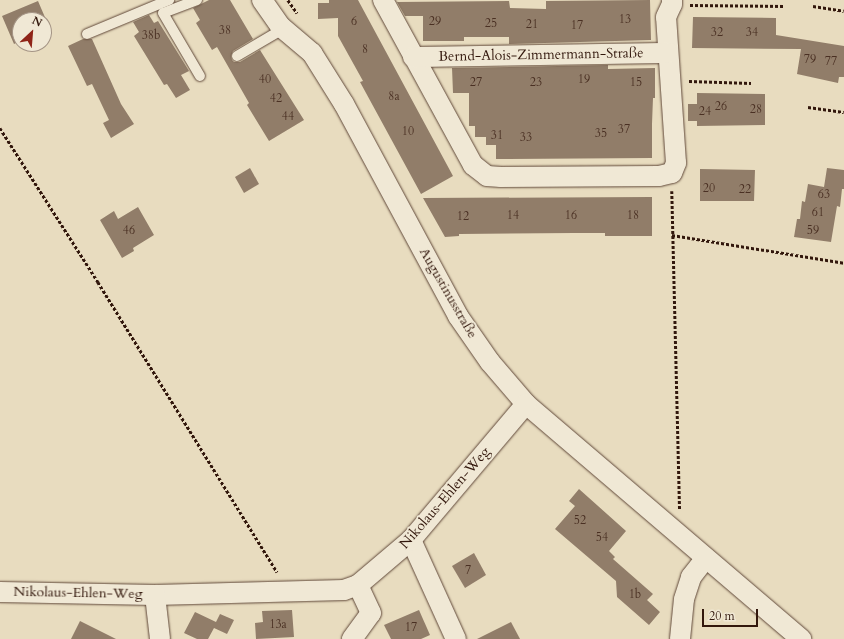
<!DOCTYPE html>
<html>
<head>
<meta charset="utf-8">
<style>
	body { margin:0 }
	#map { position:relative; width:844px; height:639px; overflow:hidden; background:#e8dcbf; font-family:Cardo,serif }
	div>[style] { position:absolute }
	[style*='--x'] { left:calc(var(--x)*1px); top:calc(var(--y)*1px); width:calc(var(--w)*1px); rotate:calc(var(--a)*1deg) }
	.building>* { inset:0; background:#917d69 }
	.path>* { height:2.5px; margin-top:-1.25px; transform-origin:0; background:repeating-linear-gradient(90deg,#32170c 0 3px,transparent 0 5px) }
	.roads { filter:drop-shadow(0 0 1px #604839) drop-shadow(0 0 1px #604839) }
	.lane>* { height:10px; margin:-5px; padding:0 5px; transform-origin:5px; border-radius:5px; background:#f0e8d5 }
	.street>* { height:20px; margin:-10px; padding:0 10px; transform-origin:10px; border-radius:10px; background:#f0e8d5 }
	span { translate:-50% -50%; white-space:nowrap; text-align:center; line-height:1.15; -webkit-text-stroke:3.5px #f0e8d5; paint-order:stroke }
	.number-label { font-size:12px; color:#4a3023 }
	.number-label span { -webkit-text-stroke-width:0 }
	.street-label { font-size:14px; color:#32170c }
	.north { position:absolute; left:12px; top:12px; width:40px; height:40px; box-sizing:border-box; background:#f0e8d5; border:1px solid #a49485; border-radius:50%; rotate:26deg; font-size:11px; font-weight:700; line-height:16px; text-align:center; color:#32170c }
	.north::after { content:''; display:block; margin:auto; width:14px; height:18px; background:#8f2418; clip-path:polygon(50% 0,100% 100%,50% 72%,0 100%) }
	.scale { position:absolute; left:702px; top:609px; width:56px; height:18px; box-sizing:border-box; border:2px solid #32170c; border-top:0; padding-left:5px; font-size:12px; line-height:14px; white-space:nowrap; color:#32170c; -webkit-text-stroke:3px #f0e8d5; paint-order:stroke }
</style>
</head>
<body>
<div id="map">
	<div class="building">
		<i style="clip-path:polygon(209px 0,230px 0,253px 39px,233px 51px,231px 56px,232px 60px,234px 62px,240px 62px,260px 50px,304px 120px,269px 141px,247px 105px,249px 103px,217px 47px,212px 50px,196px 23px,200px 20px,193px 8px)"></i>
		<i style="clip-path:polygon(329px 0,358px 0,453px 176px,421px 194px,360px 82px,363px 81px,338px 36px,338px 18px,318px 19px,318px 3px,329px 3px)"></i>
		<i style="clip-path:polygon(650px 0,651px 40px,509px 44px,509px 37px,464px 37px,464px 41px,423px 41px,423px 16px,405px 16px,397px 2px,509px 1px,510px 8px,546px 9px,546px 1px)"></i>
		<i style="clip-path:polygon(38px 1px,50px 29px,44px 31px,44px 20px,20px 20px,20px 41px,14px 44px,2px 16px)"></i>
		<i style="clip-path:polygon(149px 15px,154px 23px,158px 21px,189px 71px,181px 75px,190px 90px,176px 98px,167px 84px,164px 85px,134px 36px,139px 32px,133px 22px)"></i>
		<i style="clip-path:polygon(693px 17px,776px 18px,776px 35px,844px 46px,844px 77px,839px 77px,838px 83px,797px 74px,801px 49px,692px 48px)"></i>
		<i style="clip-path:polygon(83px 39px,92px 39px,121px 104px,134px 124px,111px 138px,103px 123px,109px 120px,92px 84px,87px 86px,68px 46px)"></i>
		<i style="clip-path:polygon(608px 65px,608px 69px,655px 68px,655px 98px,653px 98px,652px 124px,652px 158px,496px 159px,496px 145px,486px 145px,486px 137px,475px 137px,475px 126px,469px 126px,469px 93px,453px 93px,452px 68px)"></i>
		<i style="clip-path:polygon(697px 93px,765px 94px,765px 125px,697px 126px,697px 121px,688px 121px,688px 104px,697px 104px)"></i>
		<i style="clip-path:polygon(250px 168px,259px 184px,244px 193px,235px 177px)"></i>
		<i style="clip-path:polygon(827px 168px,844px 170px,844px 189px,842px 189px,840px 207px,837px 206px,831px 242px,794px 237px,797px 219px,800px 219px,802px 201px,805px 202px,808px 184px,824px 187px)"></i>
		<i style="clip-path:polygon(700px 169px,755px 170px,754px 201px,700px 201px)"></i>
		<i style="clip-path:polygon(652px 197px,652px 236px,605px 236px,605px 233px,574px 233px,459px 234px,459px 236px,445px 237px,423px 198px)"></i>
		<i style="clip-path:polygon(138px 207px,154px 235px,133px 248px,134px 251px,122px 258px,100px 220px,114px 211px,118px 219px)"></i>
		<i style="clip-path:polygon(579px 489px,626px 531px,609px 551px,615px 557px,613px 559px,653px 594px,647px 600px,660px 612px,649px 625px,617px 597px,616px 581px,555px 529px,575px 506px,569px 501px)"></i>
		<i style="clip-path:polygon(474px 553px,486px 575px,465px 588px,452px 566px)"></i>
		<i style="clip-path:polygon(292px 610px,294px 637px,256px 639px,255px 623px,263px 622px,262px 611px)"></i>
		<i style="clip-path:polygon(419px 610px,430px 635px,421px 639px,391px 639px,384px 625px)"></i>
		<i style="clip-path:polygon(195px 612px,216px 622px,220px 614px,234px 620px,227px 634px,214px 628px,208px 639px,197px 639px,184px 633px)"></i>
		<i style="clip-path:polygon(80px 621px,116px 639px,71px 639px)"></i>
		<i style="clip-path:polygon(511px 622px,520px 639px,477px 639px)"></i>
	</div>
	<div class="path">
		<i style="--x:288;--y:0;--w:16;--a:55"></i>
		<i style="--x:690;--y:5;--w:94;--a:0.6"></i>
		<i style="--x:813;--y:6;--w:31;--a:9"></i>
		<i style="--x:689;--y:81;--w:62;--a:1.8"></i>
		<i style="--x:808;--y:107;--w:36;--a:8"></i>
		<i style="--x:0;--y:128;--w:183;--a:57.5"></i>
		<i style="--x:98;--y:282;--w:341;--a:58.3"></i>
		<i style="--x:672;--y:191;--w:319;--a:88.6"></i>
		<i style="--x:672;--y:235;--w:174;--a:9.2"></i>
	</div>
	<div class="roads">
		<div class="lane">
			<i style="--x:197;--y:0;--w:36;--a:159"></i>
			<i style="--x:163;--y:13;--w:73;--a:59.6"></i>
			<i style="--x:87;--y:34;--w:89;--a:-22.5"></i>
			<i style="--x:237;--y:56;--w:53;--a:-30.4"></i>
		</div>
		<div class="street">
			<i style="--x:262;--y:0;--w:32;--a:55"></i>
			<i style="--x:280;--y:26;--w:42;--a:40.2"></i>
			<i style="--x:312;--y:53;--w:60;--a:57.9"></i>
			<i style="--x:344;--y:104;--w:241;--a:61.7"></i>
			<i style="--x:458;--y:316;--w:56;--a:55.2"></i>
			<i style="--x:490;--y:362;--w:55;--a:49.4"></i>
			<i style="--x:526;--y:404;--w:362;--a:40.5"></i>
			<i style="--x:383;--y:0;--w:188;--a:61.4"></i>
			<i style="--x:473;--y:165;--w:18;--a:38"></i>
			<i style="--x:487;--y:176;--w:14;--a:4"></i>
			<i style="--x:501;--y:177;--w:158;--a:-0.4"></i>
			<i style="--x:659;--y:176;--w:13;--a:-13"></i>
			<i style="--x:672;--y:173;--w:11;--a:-68"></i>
			<i style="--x:676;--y:163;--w:146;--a:-93.9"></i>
			<i style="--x:666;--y:17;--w:14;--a:-65"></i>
			<i style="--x:672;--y:4;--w:4;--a:-90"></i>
			<i style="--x:413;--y:57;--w:255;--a:-0.9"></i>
			<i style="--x:411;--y:540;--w:109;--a:65.6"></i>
			<i style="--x:0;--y:592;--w:155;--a:1.1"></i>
			<i style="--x:155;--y:595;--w:189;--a:-1.5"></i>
			<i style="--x:344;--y:590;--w:15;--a:-20"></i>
			<i style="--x:358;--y:585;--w:70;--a:-40.3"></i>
			<i style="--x:411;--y:540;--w:178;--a:-49.8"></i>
			<i style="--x:155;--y:595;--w:44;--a:83.5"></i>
			<i style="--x:352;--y:639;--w:32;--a:-54"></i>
			<i style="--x:371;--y:613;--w:31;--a:-115"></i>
			<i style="--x:680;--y:639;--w:40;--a:-84.3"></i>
			<i style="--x:684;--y:599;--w:23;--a:-72"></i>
			<i style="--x:691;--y:577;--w:24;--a:-52"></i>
		</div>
	</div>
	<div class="number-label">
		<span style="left:625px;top:20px">13</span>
		<span style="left:354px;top:22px">6</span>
		<span style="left:435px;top:22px">29</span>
		<span style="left:491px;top:24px">25</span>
		<span style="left:532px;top:25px">21</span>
		<span style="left:577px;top:26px">17</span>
		<span style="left:225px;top:31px">38</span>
		<span style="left:717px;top:33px">32</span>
		<span style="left:752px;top:33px">34</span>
		<span style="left:151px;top:36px">38b</span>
		<span style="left:365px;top:50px">8</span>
		<span style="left:810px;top:60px">79</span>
		<span style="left:831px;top:62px">77</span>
		<span style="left:265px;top:80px">40</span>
		<span style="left:584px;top:80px">19</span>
		<span style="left:476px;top:83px">27</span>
		<span style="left:536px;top:83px">23</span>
		<span style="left:636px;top:83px">15</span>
		<span style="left:394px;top:97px">8a</span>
		<span style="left:276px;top:99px">42</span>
		<span style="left:721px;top:107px">26</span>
		<span style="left:756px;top:110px">28</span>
		<span style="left:705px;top:112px">24</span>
		<span style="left:288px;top:117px">44</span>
		<span style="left:624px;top:130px">37</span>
		<span style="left:408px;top:132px">10</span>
		<span style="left:601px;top:134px">35</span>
		<span style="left:497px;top:136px">31</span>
		<span style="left:526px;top:138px">33</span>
		<span style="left:709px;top:189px">20</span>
		<span style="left:745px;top:190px">22</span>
		<span style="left:824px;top:195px">63</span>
		<span style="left:818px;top:213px">61</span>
		<span style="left:513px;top:216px">14</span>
		<span style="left:571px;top:216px">16</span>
		<span style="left:633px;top:216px">18</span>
		<span style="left:463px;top:217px">12</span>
		<span style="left:129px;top:231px">46</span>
		<span style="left:813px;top:231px">59</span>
		<span style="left:580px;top:521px">52</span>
		<span style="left:602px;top:538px">54</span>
		<span style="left:468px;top:571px">7</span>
		<span style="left:635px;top:595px">1b</span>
		<span style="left:278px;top:625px">13a</span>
		<span style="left:411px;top:628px">17</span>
	</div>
	<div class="street-label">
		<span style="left:541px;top:55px;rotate:-1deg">Bernd-Alois-Zimmermann-Straße</span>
		<span style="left:448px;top:293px;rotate:60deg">Augustinusstraße</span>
		<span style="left:445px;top:498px;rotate:-49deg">Nikolaus-Ehlen-Weg</span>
		<span style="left:78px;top:593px;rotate:1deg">Nikolaus-Ehlen-Weg</span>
	</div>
	<div class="north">N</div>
	<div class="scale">20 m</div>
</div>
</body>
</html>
